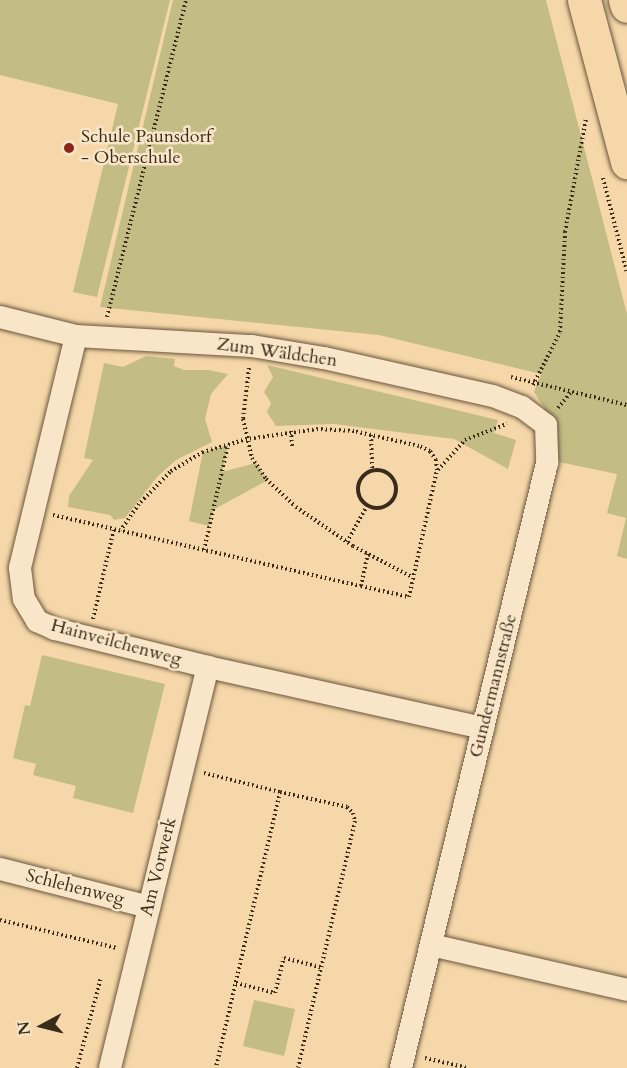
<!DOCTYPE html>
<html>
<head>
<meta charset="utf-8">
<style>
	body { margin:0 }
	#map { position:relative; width:627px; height:1068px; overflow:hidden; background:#f6d7a9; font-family:Cardo,serif }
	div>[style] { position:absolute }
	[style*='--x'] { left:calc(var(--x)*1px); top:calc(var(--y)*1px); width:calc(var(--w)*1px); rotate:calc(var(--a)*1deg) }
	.green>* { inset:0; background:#c3bc84 }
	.path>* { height:4px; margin-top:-2px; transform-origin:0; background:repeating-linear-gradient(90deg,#3a2c1a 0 1.5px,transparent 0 4.5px) }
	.path>.ring { margin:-2px; padding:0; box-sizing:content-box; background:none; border:4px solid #3a2c1a; border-radius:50% }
	.roads { filter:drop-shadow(0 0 2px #69573e) drop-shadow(0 0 2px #69573e) }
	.street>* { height:22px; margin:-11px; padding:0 11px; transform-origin:11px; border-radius:11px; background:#f9e5c7 }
	.primary>* { height:33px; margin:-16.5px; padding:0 16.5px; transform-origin:16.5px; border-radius:16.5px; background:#f6d7a9 }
	.dots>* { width:16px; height:16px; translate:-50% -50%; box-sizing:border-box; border:3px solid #f9e5c7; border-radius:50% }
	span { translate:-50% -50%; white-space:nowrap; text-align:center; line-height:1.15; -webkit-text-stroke:5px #f9e5c7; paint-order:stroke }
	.poi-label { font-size:18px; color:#3a2c1a }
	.left { translate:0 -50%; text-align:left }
	.street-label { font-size:18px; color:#3a2c1a }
	.north { position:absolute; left:12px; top:996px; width:60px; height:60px; -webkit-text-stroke:4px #f9e5c7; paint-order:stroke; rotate:263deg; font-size:16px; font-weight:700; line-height:24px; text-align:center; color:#3a2c1a }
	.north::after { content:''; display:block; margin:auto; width:21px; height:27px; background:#3a2c1a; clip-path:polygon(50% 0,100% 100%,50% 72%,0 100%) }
</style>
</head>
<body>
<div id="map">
	<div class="green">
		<i style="clip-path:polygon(0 0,170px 0,97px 297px,73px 292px,118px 104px,0 75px)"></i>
		<i style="clip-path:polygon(173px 0,546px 0,627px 314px,627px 559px,617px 556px,626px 518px,607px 513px,617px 474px,554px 461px,546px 411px,534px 392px,541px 374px,379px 335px,100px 307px)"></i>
		<i style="clip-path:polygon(146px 356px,175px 359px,174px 366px,184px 370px,208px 370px,228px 374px,211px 394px,205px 419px,212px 442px,176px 460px,157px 477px,125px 518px,114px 520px,110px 515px,68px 507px,69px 496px,93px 460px,84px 458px,104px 363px,123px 367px)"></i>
		<i style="clip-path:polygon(267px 365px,498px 420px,494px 433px,516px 440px,508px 469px,454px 439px,334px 424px,276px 426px,267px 412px,271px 403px,264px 392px,273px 377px)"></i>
		<i style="clip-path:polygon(228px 445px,222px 472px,256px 463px,268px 480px,213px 510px,209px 526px,189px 521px,203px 452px)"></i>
		<i style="clip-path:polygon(42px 655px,165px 684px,133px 813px,73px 798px,76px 786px,33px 775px,36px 764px,13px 758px,25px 705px,30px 706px)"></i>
		<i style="clip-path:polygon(254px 1000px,295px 1009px,284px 1056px,243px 1046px)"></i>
	</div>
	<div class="path">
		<i style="--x:603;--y:178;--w:98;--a:75.8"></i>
		<i style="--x:107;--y:317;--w:327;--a:-76"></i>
		<i style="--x:249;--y:368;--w:51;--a:96.7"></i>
		<i style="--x:243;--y:419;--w:40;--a:77"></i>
		<i style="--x:252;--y:458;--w:25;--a:56"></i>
		<i style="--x:266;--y:479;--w:41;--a:43"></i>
		<i style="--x:296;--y:507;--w:69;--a:34.4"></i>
		<i style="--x:353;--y:546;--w:67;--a:27.7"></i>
		<i style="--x:511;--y:377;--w:119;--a:13.6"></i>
		<i style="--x:533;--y:385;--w:59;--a:-63"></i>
		<i style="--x:560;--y:332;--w:100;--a:-87.1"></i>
		<i style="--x:565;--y:232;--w:115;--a:-79.5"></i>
		<i style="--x:558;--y:408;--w:21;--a:-51"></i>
		<i style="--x:291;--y:431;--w:15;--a:86"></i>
		<i style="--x:371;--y:435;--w:36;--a:88"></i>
		<i style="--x:438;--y:470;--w:40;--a:-48"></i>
		<i style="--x:465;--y:440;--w:45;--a:-20.9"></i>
		<i class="ring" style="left:358px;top:470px;width:34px;height:34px"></i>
		<i style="--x:53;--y:515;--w:316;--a:13"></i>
		<i style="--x:361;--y:586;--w:49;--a:12.9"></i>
		<i style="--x:409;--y:597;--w:130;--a:-77.6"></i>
		<i style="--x:437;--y:470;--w:10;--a:-96"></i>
		<i style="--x:436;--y:460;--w:11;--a:-124"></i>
		<i style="--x:430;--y:451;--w:12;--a:-156"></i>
		<i style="--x:419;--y:446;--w:67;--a:-167"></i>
		<i style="--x:354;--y:431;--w:36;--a:-177"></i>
		<i style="--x:318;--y:429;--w:72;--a:172"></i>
		<i style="--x:247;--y:439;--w:46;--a:163.5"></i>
		<i style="--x:203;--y:452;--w:39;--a:149"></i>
		<i style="--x:170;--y:472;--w:45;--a:134.1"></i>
		<i style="--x:139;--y:504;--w:32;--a:125"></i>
		<i style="--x:347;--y:542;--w:41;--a:-60.9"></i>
		<i style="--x:204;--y:550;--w:108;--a:-77.1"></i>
		<i style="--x:361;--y:586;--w:33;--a:-78"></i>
		<i style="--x:93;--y:619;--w:92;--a:-76.9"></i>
		<i style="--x:204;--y:773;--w:78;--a:14"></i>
		<i style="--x:280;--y:792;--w:283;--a:103.1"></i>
		<i style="--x:280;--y:792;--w:69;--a:12.6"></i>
		<i style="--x:347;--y:807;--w:8;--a:45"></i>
		<i style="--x:353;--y:813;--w:8;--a:76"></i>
		<i style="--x:355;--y:821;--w:253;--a:103"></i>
		<i style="--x:0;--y:920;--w:120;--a:13.5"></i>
		<i style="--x:236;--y:983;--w:40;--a:14.4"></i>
		<i style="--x:275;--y:993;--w:36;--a:-76"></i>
		<i style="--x:284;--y:958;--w:38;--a:14"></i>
		<i style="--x:425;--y:1058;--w:44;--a:13.1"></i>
		<i style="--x:77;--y:1068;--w:94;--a:-75.2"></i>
	</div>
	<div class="roads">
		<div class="street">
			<i style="--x:0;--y:317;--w:78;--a:14"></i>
			<i style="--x:76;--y:336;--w:176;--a:3.3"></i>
			<i style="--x:252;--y:346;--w:73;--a:9.5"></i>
			<i style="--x:324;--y:358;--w:173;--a:12.7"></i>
			<i style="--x:493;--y:396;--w:31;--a:21"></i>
			<i style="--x:522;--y:407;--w:30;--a:37"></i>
			<i style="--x:546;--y:425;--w:38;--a:88"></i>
			<i style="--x:547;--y:463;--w:622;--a:103.57"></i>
			<i style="--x:76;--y:336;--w:239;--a:103.6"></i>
			<i style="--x:20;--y:568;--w:31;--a:83"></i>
			<i style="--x:24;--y:599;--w:26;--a:59"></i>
			<i style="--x:37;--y:621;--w:20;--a:24"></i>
			<i style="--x:55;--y:629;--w:158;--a:13.9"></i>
			<i style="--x:208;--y:667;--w:282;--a:12.5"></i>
			<i style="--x:0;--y:869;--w:154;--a:14.3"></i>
			<i style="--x:431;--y:945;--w:201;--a:12.9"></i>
			<i style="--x:110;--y:1068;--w:413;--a:-76.3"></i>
		</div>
		<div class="primary">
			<i style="--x:584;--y:0;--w:168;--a:75.1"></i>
			<i style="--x:625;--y:0;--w:6;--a:72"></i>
		</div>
	</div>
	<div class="dots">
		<i style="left:69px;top:148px;background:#8f2418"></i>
	</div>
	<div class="poi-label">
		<span class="left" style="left:81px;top:148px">Schule Paunsdorf<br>- Oberschule</span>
	</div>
	<div class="street-label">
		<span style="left:277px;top:353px;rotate:8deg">Zum Wäldchen</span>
		<span style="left:116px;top:643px;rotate:15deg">Hainveilchenweg</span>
		<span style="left:494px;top:686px;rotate:-76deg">Gundermannstraße</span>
		<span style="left:159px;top:867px;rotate:-76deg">Am Vorwerk</span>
		<span style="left:75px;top:888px;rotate:14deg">Schlehenweg</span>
	</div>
	<div class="north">N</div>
</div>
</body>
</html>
